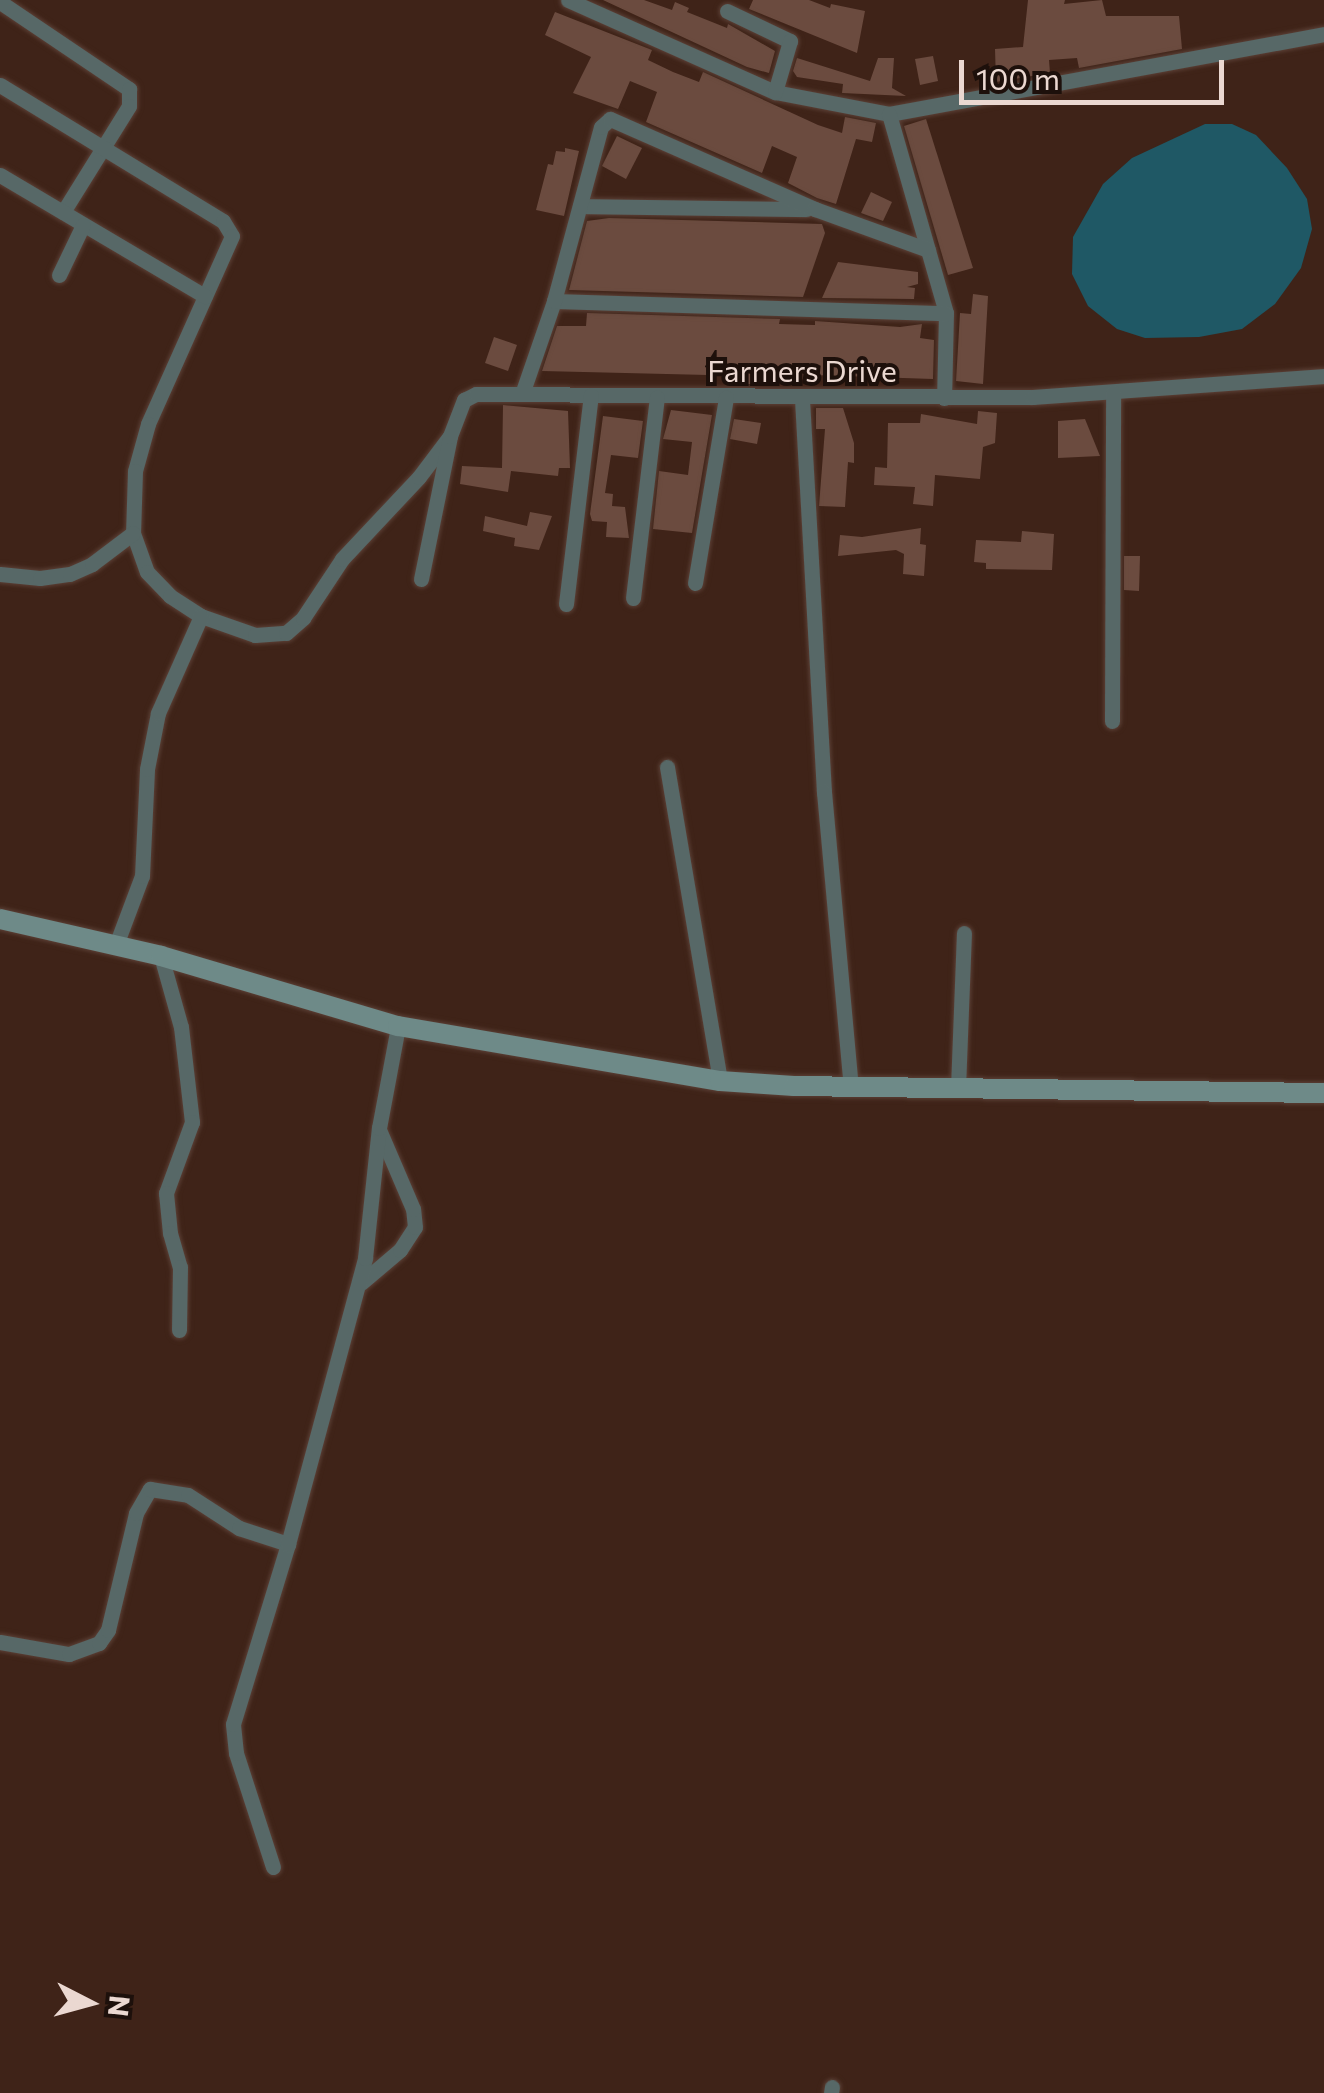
<!DOCTYPE html>
<html>
<head>
<meta charset="utf-8">
<style>
	body { margin:0 }
	#map { position:relative; width:1324px; height:2093px; overflow:hidden; background:#3f2318; font-family:Commissioner,sans-serif }
	div>[style] { position:absolute }
	[style*='--x'] { left:calc(var(--x)*1px); top:calc(var(--y)*1px); width:calc(var(--w)*1px); rotate:calc(var(--a)*1deg) }
	.water>* { inset:0; background:#1f5865 }
	.building>* { inset:0; background:#6b4b3f }
	.roads { filter:drop-shadow(0 0 2px #5b4036) drop-shadow(0 0 2px #5b4036) }
	.street>* { height:15px; margin:-7.5px; padding:0 7.5px; transform-origin:7.5px; border-radius:7.5px; background:#576867 }
	.secondary>* { height:20px; margin:-10px; padding:0 10px; transform-origin:10px; border-radius:10px; background:#6e8a88 }
	span { translate:-50% -50%; white-space:nowrap; text-align:center; line-height:1.15; -webkit-text-stroke:8px #1d100b; paint-order:stroke }
	.street-label { font-size:30px; color:#ebd8d1 }
	.north { position:absolute; left:40px; top:1953px; width:100px; height:100px; -webkit-text-stroke:8px #1d100b; paint-order:stroke; rotate:96deg; font-size:28px; font-weight:700; line-height:40px; text-align:center; color:#ebd8d1 }
	.north::after { content:''; display:block; margin:auto; width:35px; height:45px; background:#ebd8d1; clip-path:polygon(50% 0,100% 100%,50% 72%,0 100%) }
	.scale { position:absolute; left:959px; top:60px; width:265px; height:45px; box-sizing:border-box; border:5px solid #ebd8d1; border-top:0; padding-left:12px; font-size:30px; line-height:35px; white-space:nowrap; color:#ebd8d1; -webkit-text-stroke:8px #1d100b; paint-order:stroke }
</style>
</head>
<body>
<div id="map">
	<div class="water">
		<i style="clip-path:polygon(1205px 124px,1232px 124px,1256px 135px,1287px 168px,1307px 199px,1312px 229px,1301px 268px,1275px 304px,1242px 329px,1199px 337px,1145px 338px,1117px 329px,1088px 306px,1072px 274px,1073px 237px,1103px 184px,1132px 158px)"></i>
	</div>
	<div class="building">
		<i style="clip-path:polygon(603px 0,644px 0,672px 10px,675px 2px,689px 8px,687px 12px,727px 28px,728px 24px,775px 51px,769px 73px,747px 67px)"></i>
		<i style="clip-path:polygon(753px 0,809px 0,830px 8px,831px 4px,865px 11px,857px 53px,749px 9px)"></i>
		<i style="clip-path:polygon(1028px 0,1065px 0,1064px 4px,1102px 0,1106px 16px,1179px 16px,1182px 49px,1079px 68px,1077px 58px,1049px 60px,1050px 73px,996px 82px,995px 49px,1023px 47px)"></i>
		<i style="clip-path:polygon(555px 12px,652px 50px,648px 60px,673px 72px,699px 82px,703px 72px,818px 125px,842px 133px,845px 117px,876px 123px,872px 142px,856px 139px,836px 204px,817px 198px,788px 183px,797px 157px,772px 146px,762px 173px,646px 122px,657px 92px,630px 81px,618px 109px,573px 93px,591px 57px,545px 35px)"></i>
		<i style="clip-path:polygon(933px 56px,938px 81px,920px 85px,915px 59px)"></i>
		<i style="clip-path:polygon(797px 58px,870px 81px,878px 58px,894px 58px,892px 88px,906px 96px,842px 93px,843px 84px,797px 77px,793px 71px)"></i>
		<i style="clip-path:polygon(926px 119px,973px 268px,948px 275px,904px 126px)"></i>
		<i style="clip-path:polygon(617px 136px,642px 148px,626px 179px,602px 166px)"></i>
		<i style="clip-path:polygon(565px 148px,579px 151px,564px 216px,536px 210px,548px 164px,553px 165px,556px 151px,565px 152px)"></i>
		<i style="clip-path:polygon(871px 192px,892px 202px,883px 221px,861px 213px)"></i>
		<i style="clip-path:polygon(609px 218px,822px 224px,825px 233px,803px 297px,569px 290px,587px 221px)"></i>
		<i style="clip-path:polygon(838px 262px,918px 272px,918px 284px,907px 287px,915px 288px,914px 299px,822px 298px)"></i>
		<i style="clip-path:polygon(973px 294px,988px 296px,983px 384px,956px 381px,960px 313px,971px 314px)"></i>
		<i style="clip-path:polygon(587px 313px,780px 319px,779px 324px,815px 325px,815px 321px,900px 327px,922px 324px,920px 338px,934px 340px,933px 379px,814px 375px,814px 380px,755px 377px,755px 384px,740px 384px,740px 377px,708px 375px,542px 371px,557px 326px,586px 326px)"></i>
		<i style="clip-path:polygon(494px 337px,517px 345px,508px 371px,485px 363px)"></i>
		<i style="clip-path:polygon(503px 405px,568px 411px,570px 468px,559px 468px,558px 476px,511px 471px,508px 492px,460px 484px,462px 466px,502px 468px)"></i>
		<i style="clip-path:polygon(816px 408px,843px 408px,854px 443px,854px 463px,848px 462px,845px 507px,819px 506px,825px 429px,816px 429px)"></i>
		<i style="clip-path:polygon(671px 410px,712px 415px,692px 533px,653px 529px,659px 471px,688px 475px,692px 442px,663px 439px)"></i>
		<i style="clip-path:polygon(978px 411px,997px 413px,995px 443px,983px 447px,980px 479px,935px 475px,933px 506px,913px 504px,915px 487px,874px 485px,875px 467px,887px 468px,888px 423px,920px 423px,921px 414px,977px 424px)"></i>
		<i style="clip-path:polygon(603px 416px,643px 421px,638px 458px,611px 455px,605px 493px,613px 494px,612px 506px,625px 507px,629px 538px,606px 537px,607px 522px,592px 521px,590px 514px)"></i>
		<i style="clip-path:polygon(734px 419px,761px 423px,757px 444px,730px 439px)"></i>
		<i style="clip-path:polygon(1085px 419px,1100px 456px,1058px 458px,1058px 421px)"></i>
		<i style="clip-path:polygon(530px 512px,552px 516px,539px 550px,514px 546px,515px 538px,483px 531px,485px 516px,527px 526px)"></i>
		<i style="clip-path:polygon(921px 528px,920px 544px,926px 545px,924px 576px,903px 574px,904px 554px,896px 550px,838px 556px,840px 535px,862px 537px)"></i>
		<i style="clip-path:polygon(1022px 531px,1054px 534px,1052px 570px,986px 569px,986px 563px,974px 562px,976px 540px,1021px 542px)"></i>
		<i style="clip-path:polygon(1124px 556px,1140px 556px,1139px 591px,1124px 590px)"></i>
	</div>
	<div class="roads">
		<div class="street">
			<i style="--x:568;--y:0;--w:227;--a:24"></i>
			<i style="--x:775;--y:92;--w:116;--a:10.9"></i>
			<i style="--x:889;--y:114;--w:442;--a:-10.4"></i>
			<i style="--x:0;--y:2;--w:156;--a:34"></i>
			<i style="--x:129;--y:89;--w:17;--a:90"></i>
			<i style="--x:129;--y:106;--w:125;--a:121.9"></i>
			<i style="--x:727;--y:11;--w:70;--a:25.5"></i>
			<i style="--x:790;--y:41;--w:53;--a:106.4"></i>
			<i style="--x:0;--y:85;--w:261;--a:31.4"></i>
			<i style="--x:223;--y:221;--w:17;--a:59"></i>
			<i style="--x:232;--y:236;--w:206;--a:114.1"></i>
			<i style="--x:148;--y:424;--w:49;--a:105.5"></i>
			<i style="--x:135;--y:471;--w:62;--a:91.8"></i>
			<i style="--x:133;--y:533;--w:41;--a:70.3"></i>
			<i style="--x:147;--y:572;--w:33;--a:46"></i>
			<i style="--x:170;--y:596;--w:37;--a:33"></i>
			<i style="--x:201;--y:616;--w:57;--a:19.4"></i>
			<i style="--x:255;--y:635;--w:31;--a:-4"></i>
			<i style="--x:286;--y:633;--w:23;--a:-41"></i>
			<i style="--x:303;--y:618;--w:71;--a:-56.5"></i>
			<i style="--x:342;--y:559;--w:112;--a:-46.8"></i>
			<i style="--x:419;--y:477;--w:51;--a:-52.9"></i>
			<i style="--x:889;--y:114;--w:207;--a:74"></i>
			<i style="--x:946;--y:313;--w:85;--a:91.3"></i>
			<i style="--x:0;--y:175;--w:238;--a:30.6"></i>
			<i style="--x:580;--y:206;--w:226;--a:0.8"></i>
			<i style="--x:59;--y:275;--w:55;--a:-64.4"></i>
			<i style="--x:554;--y:301;--w:392;--a:1.8"></i>
			<i style="--x:522;--y:394;--w:98;--a:-71"></i>
			<i style="--x:554;--y:301;--w:180;--a:-74.9"></i>
			<i style="--x:601;--y:127;--w:12;--a:-42"></i>
			<i style="--x:610;--y:119;--w:224;--a:23.7"></i>
			<i style="--x:815;--y:209;--w:120;--a:19.9"></i>
			<i style="--x:802;--y:399;--w:394;--a:86.8"></i>
			<i style="--x:824;--y:792;--w:296;--a:84.8"></i>
			<i style="--x:0;--y:574;--w:40;--a:5.7"></i>
			<i style="--x:40;--y:578;--w:30;--a:-8"></i>
			<i style="--x:70;--y:574;--w:24;--a:-24"></i>
			<i style="--x:92;--y:564;--w:51;--a:-37.1"></i>
			<i style="--x:421;--y:579;--w:146;--a:-78.5"></i>
			<i style="--x:450;--y:436;--w:39;--a:-69"></i>
			<i style="--x:464;--y:400;--w:13;--a:-27"></i>
			<i style="--x:476;--y:394;--w:557;--a:0.31"></i>
			<i style="--x:1033;--y:397;--w:292;--a:-4.1"></i>
			<i style="--x:695;--y:583;--w:188;--a:-80.5"></i>
			<i style="--x:633;--y:598;--w:202;--a:-83.2"></i>
			<i style="--x:566;--y:604;--w:210;--a:-83.2"></i>
			<i style="--x:1112;--y:721;--w:329;--a:-89.8"></i>
			<i style="--x:667;--y:767;--w:318;--a:80.4"></i>
			<i style="--x:116;--y:945;--w:74;--a:-69.4"></i>
			<i style="--x:142;--y:876;--w:107;--a:-87.3"></i>
			<i style="--x:147;--y:769;--w:57;--a:-78.9"></i>
			<i style="--x:158;--y:713;--w:106;--a:-66.1"></i>
			<i style="--x:161;--y:956;--w:74;--a:74.3"></i>
			<i style="--x:181;--y:1027;--w:96;--a:83.4"></i>
			<i style="--x:192;--y:1122;--w:76;--a:110.1"></i>
			<i style="--x:166;--y:1193;--w:40;--a:84.3"></i>
			<i style="--x:170;--y:1233;--w:35;--a:74"></i>
			<i style="--x:180;--y:1267;--w:63;--a:90.9"></i>
			<i style="--x:958;--y:1088;--w:155;--a:-87.8"></i>
			<i style="--x:361;--y:1283;--w:51;--a:-40.2"></i>
			<i style="--x:400;--y:1250;--w:27;--a:-57"></i>
			<i style="--x:415;--y:1227;--w:18;--a:-96"></i>
			<i style="--x:413;--y:1209;--w:84;--a:-113.2"></i>
			<i style="--x:0;--y:1642;--w:70;--a:9.9"></i>
			<i style="--x:69;--y:1654;--w:32;--a:-20"></i>
			<i style="--x:99;--y:1643;--w:16;--a:-55"></i>
			<i style="--x:108;--y:1630;--w:120;--a:-76.5"></i>
			<i style="--x:136;--y:1513;--w:28;--a:-60"></i>
			<i style="--x:150;--y:1489;--w:38;--a:9"></i>
			<i style="--x:188;--y:1495;--w:61;--a:32.9"></i>
			<i style="--x:239;--y:1528;--w:52;--a:18.1"></i>
			<i style="--x:273;--y:1867;--w:120;--a:-108"></i>
			<i style="--x:236;--y:1753;--w:29;--a:-96"></i>
			<i style="--x:233;--y:1724;--w:188;--a:-73"></i>
			<i style="--x:288;--y:1544;--w:296;--a:-74.9"></i>
			<i style="--x:365;--y:1258;--w:131;--a:-83.9"></i>
			<i style="--x:379;--y:1128;--w:104;--a:-79.4"></i>
			<i style="--x:831;--y:2093;--w:6;--a:-81"></i>
		</div>
		<div class="secondary">
			<i style="--x:0;--y:919;--w:165;--a:12.9"></i>
			<i style="--x:161;--y:956;--w:247;--a:16.5"></i>
			<i style="--x:398;--y:1026;--w:327;--a:9.7"></i>
			<i style="--x:720;--y:1081;--w:74;--a:3.9"></i>
			<i style="--x:794;--y:1086;--w:530;--a:0.76"></i>
		</div>
	</div>
	<div class="street-label">
		<span style="left:802px;top:370px">Farmers Drive</span>
	</div>
	<div class="north">N</div>
	<div class="scale">100 m</div>
</div>
</body>
</html>
